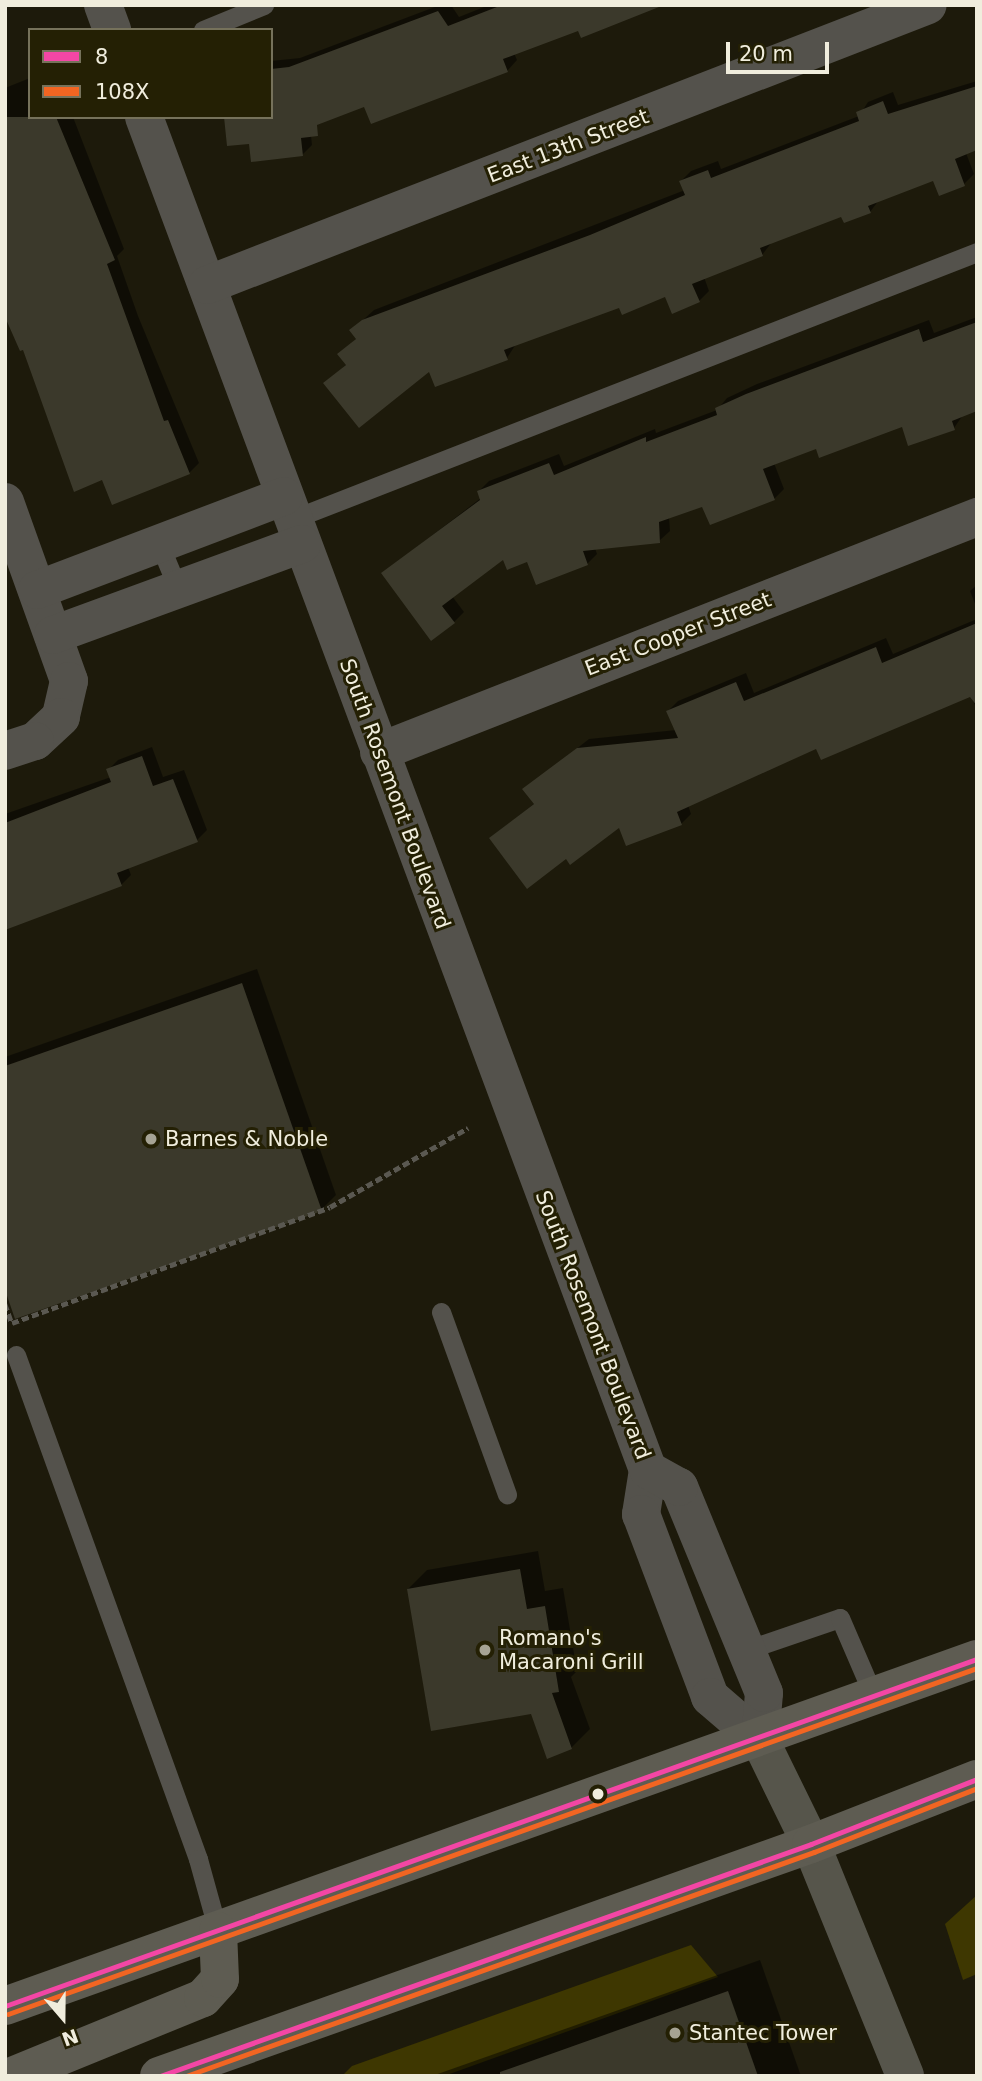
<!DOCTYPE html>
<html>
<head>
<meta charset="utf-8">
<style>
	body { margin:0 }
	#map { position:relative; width:982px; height:2081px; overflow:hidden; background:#1d1a0b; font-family:"DejaVu Sans",sans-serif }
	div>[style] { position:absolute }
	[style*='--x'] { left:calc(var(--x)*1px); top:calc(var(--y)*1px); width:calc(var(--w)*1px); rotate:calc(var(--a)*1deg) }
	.green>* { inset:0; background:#3e3701 }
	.shadow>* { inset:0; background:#0007 }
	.building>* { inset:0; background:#3b392b }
	.path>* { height:4.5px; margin-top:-2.25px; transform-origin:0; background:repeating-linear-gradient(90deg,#5a5851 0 7px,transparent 0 10.5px) }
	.lane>* { height:19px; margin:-9.5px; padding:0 9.5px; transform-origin:9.5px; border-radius:9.5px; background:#54524c }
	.street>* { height:38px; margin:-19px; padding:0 19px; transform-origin:19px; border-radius:19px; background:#54524c }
	.secondary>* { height:38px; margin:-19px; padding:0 19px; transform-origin:19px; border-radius:19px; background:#56554b }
	.primary>* { height:38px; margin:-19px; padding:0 19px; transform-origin:19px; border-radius:19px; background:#5e5c52 }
	.bus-1>* { height:5px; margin:-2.5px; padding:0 2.5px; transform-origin:2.5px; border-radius:2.5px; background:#f346a5 }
	.bus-2>* { height:5px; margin:-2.5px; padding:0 2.5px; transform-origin:2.5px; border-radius:2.5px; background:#f26522 }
	.dots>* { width:19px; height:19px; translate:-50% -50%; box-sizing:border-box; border:4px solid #242004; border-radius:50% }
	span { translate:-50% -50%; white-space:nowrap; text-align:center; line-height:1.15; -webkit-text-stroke:6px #242004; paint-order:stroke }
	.street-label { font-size:21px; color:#f0eddd }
	.poi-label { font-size:21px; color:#f0eddd }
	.left { translate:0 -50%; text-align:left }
	.frame { position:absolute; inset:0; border:7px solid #f0eddd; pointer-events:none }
	.legend { position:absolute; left:28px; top:28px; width:245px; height:91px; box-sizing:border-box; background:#242004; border:2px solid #76725b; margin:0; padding:9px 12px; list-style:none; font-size:21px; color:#f0eddd }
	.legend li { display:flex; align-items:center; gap:14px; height:35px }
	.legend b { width:35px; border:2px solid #76725b }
	.north { position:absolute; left:28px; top:1983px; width:70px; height:70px; -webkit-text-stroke:5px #242004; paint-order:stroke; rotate:160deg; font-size:19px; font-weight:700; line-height:28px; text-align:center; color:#f0eddd }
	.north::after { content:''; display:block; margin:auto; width:24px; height:32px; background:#f0eddd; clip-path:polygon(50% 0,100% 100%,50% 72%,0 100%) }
	.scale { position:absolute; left:726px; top:42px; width:103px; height:32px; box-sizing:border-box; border:4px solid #f0eddd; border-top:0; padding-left:9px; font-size:21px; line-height:24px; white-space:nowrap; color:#f0eddd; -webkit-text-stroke:5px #242004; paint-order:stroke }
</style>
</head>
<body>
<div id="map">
	<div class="green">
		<i style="clip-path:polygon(977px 1895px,977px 1974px,963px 1980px,945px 1924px)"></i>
		<i style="clip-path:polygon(691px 1945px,718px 1977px,444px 2076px,342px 2076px,352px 2066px)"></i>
	</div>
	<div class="shadow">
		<i style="clip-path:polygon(440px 5px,451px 5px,459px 17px,489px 5px,659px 5px,582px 36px,579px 28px,514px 53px,517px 60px,507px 71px,365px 105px,310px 126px,312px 145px,302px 155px,271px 117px,271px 61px,300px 58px)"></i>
		<i style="clip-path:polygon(30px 78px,30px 117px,73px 117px,124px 249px,117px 256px,138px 316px,199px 463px,189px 473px,103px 478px,5px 292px,5px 88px)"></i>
		<i style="clip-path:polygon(977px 81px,977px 148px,966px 153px,974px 174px,964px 184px,934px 178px,879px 200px,870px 212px,842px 215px,772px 242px,762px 255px,704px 277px,709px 291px,699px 301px,666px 295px,620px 306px,516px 344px,507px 358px,326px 383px,347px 364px,340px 354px,357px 338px,352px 330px,374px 310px,685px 190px,681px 181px,691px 171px,718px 161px,721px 169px,859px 116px,868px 102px,893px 92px,898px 105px)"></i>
		<i style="clip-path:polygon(977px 317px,977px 409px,963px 415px,954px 428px,903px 425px,817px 446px,774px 463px,784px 489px,774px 499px,703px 504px,669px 517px,670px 531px,659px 541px,595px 548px,597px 554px,587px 564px,504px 558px,452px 596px,464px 612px,454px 622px,383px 573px,481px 498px,479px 491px,489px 481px,559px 454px,564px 466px,655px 429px,656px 433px,717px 410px,727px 398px,757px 384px,929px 320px,934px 333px)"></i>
		<i style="clip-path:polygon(977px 585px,977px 609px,970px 591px)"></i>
		<i style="clip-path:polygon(977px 619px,977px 710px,971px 695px,817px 747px,688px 805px,691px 814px,681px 824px,620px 825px,567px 856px,491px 838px,535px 803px,525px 789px,589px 739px,676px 730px,668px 711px,678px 701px,746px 673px,754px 693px,886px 638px,893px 654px)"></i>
		<i style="clip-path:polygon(152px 747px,163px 777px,184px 770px,207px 830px,197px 840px,128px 867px,131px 875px,121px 885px,5px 925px,5px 814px,111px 777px,108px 770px,118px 760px)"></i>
		<i style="clip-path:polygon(257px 969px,336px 1195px,321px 1210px,5px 1284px,5px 1057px)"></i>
		<i style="clip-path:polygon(538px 1551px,545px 1591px,563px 1588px,577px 1671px,571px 1677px,590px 1729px,571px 1748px,408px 1589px,427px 1570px)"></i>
		<i style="clip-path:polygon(760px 1960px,801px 2076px,432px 2076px)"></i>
	</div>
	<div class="building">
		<i style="clip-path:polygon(502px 5px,659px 7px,581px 38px,578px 31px,503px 59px,508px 72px,371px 124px,364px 107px,317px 125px,318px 136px,301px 138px,303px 156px,251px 162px,249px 144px,227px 146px,224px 117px,271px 117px,271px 69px,289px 67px,438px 11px,448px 26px)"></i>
		<i style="clip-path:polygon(977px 86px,977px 150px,955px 159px,965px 186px,939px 196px,933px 181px,868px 206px,871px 213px,844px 223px,841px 217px,760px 248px,763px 256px,692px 284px,700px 302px,672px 314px,665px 297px,622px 315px,619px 308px,504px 350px,508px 360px,435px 387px,429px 372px,359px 428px,323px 383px,346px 365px,337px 354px,356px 339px,349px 330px,362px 320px,590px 235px,685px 195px,679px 181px,708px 170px,711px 178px,859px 121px,856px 112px,883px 101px,888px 114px)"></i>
		<i style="clip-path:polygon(5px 117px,56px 117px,115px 260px,107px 264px,164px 421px,168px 420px,190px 474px,112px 505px,102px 480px,74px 492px,23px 350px,20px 351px,5px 317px)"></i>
		<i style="clip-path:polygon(977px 322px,977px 411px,952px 421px,955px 430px,908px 446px,902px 427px,819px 458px,816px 449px,763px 469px,775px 500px,710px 525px,702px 507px,659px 522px,660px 543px,583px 551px,588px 565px,536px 585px,527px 562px,507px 570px,503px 560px,442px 606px,455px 623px,431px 641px,381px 573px,480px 500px,477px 491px,549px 463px,554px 475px,646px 437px,646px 442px,717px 415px,715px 408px,746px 394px,919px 329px,923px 342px)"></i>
		<i style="clip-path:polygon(977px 623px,977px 706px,970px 697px,821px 760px,816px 749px,677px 812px,682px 825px,626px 846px,619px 828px,570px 865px,566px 859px,527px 889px,489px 838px,534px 804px,522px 789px,577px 748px,678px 738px,666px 711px,736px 682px,744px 701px,876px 647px,882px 663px)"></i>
		<i style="clip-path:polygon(142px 756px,153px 786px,173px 779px,198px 842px,117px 873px,122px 886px,5px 930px,5px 823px,111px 782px,106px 769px)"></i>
		<i style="clip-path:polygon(242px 983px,322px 1211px,15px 1319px,5px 1290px,5px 1066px)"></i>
		<i style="clip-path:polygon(520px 1569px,527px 1609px,545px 1606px,559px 1692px,552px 1693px,572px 1749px,547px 1759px,531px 1714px,431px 1731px,407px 1589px)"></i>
		<i style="clip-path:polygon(728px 1991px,758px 2076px,500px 2076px,500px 2072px)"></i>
	</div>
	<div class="path">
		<i style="--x:5;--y:1304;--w:20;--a:70"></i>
		<i style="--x:12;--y:1323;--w:338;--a:-20"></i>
		<i style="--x:330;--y:1207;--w:159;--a:-29.8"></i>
	</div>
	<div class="lane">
		<i style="--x:203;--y:30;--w:66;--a:-22.3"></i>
		<i style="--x:293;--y:519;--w:734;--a:-21.32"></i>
		<i style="--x:159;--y:543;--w:50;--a:67.6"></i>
		<i style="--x:441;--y:1312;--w:194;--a:70.1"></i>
		<i style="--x:16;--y:1355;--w:536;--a:70.14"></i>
		<i style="--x:198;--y:1859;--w:75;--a:74.5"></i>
		<i style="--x:746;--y:1650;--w:99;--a:-18.8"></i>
		<i style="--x:840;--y:1618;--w:86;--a:66.7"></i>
	</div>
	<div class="street">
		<i style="--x:103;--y:5;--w:27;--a:70"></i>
		<i style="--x:144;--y:117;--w:1444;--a:69.57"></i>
		<i style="--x:648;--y:1470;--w:45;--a:99"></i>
		<i style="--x:641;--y:1514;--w:196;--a:69.3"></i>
		<i style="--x:710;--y:1697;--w:66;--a:40.7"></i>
		<i style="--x:760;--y:1740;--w:47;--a:-85.1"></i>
		<i style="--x:764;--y:1693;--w:223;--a:-112.4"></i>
		<i style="--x:679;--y:1487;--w:35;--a:-151"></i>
		<i style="--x:207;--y:285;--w:773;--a:-21.22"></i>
		<i style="--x:5;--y:502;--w:190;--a:70.3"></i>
		<i style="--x:69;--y:681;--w:37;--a:103"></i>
		<i style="--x:61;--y:717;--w:35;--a:137"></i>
		<i style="--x:35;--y:741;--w:32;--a:162"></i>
		<i style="--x:37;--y:590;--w:264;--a:-20.8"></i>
		<i style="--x:53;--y:635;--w:265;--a:-20.1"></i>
		<i style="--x:379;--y:752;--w:643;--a:-21.45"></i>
	</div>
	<div class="secondary">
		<i style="--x:760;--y:1740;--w:116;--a:63.9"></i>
		<i style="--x:811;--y:1844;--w:250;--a:67.9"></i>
	</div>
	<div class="primary">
		<i style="--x:5;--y:2006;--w:1032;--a:-19.65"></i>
		<i style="--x:12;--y:2076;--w:206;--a:-22.2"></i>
		<i style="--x:203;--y:1998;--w:25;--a:-48"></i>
		<i style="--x:220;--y:1979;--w:48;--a:-92.4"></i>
		<i style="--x:159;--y:2076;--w:692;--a:-19.59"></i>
		<i style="--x:811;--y:1844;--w:178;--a:-21.4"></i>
	</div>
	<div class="bus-1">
		<i style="--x:5;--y:2006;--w:1032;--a:-19.65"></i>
		<i style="--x:160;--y:2076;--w:691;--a:-19.61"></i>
		<i style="--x:811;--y:1844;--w:178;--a:-21.4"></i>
	</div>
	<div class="bus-2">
		<i style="--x:8;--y:2014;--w:1029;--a:-19.65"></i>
		<i style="--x:186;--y:2076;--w:667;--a:-19.63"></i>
		<i style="--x:814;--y:1852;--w:175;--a:-21.4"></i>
	</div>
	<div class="dots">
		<i style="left:151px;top:1139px;background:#a6a394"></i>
		<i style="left:485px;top:1650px;background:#a6a394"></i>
		<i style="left:598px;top:1794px;background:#f0eddd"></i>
		<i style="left:675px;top:2033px;background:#a6a394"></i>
	</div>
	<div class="street-label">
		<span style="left:568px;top:146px;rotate:-21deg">East 13th Street</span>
		<span style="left:678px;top:634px;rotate:-21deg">East Cooper Street</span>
		<span style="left:395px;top:794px;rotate:70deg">South Rosemont Boulevard</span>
		<span style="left:593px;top:1325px;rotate:69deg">South Rosemont Boulevard</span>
	</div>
	<div class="poi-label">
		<span class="left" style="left:165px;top:1139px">Barnes &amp; Noble</span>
		<span class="left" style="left:499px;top:1650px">Romano's<br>Macaroni Grill</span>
		<span class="left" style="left:689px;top:2033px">Stantec Tower</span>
	</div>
	<div class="frame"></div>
	<ul class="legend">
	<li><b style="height:9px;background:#f346a5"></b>8</li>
	<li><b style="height:9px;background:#f26522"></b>108X</li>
	</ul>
	<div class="north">N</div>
	<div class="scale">20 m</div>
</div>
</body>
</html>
